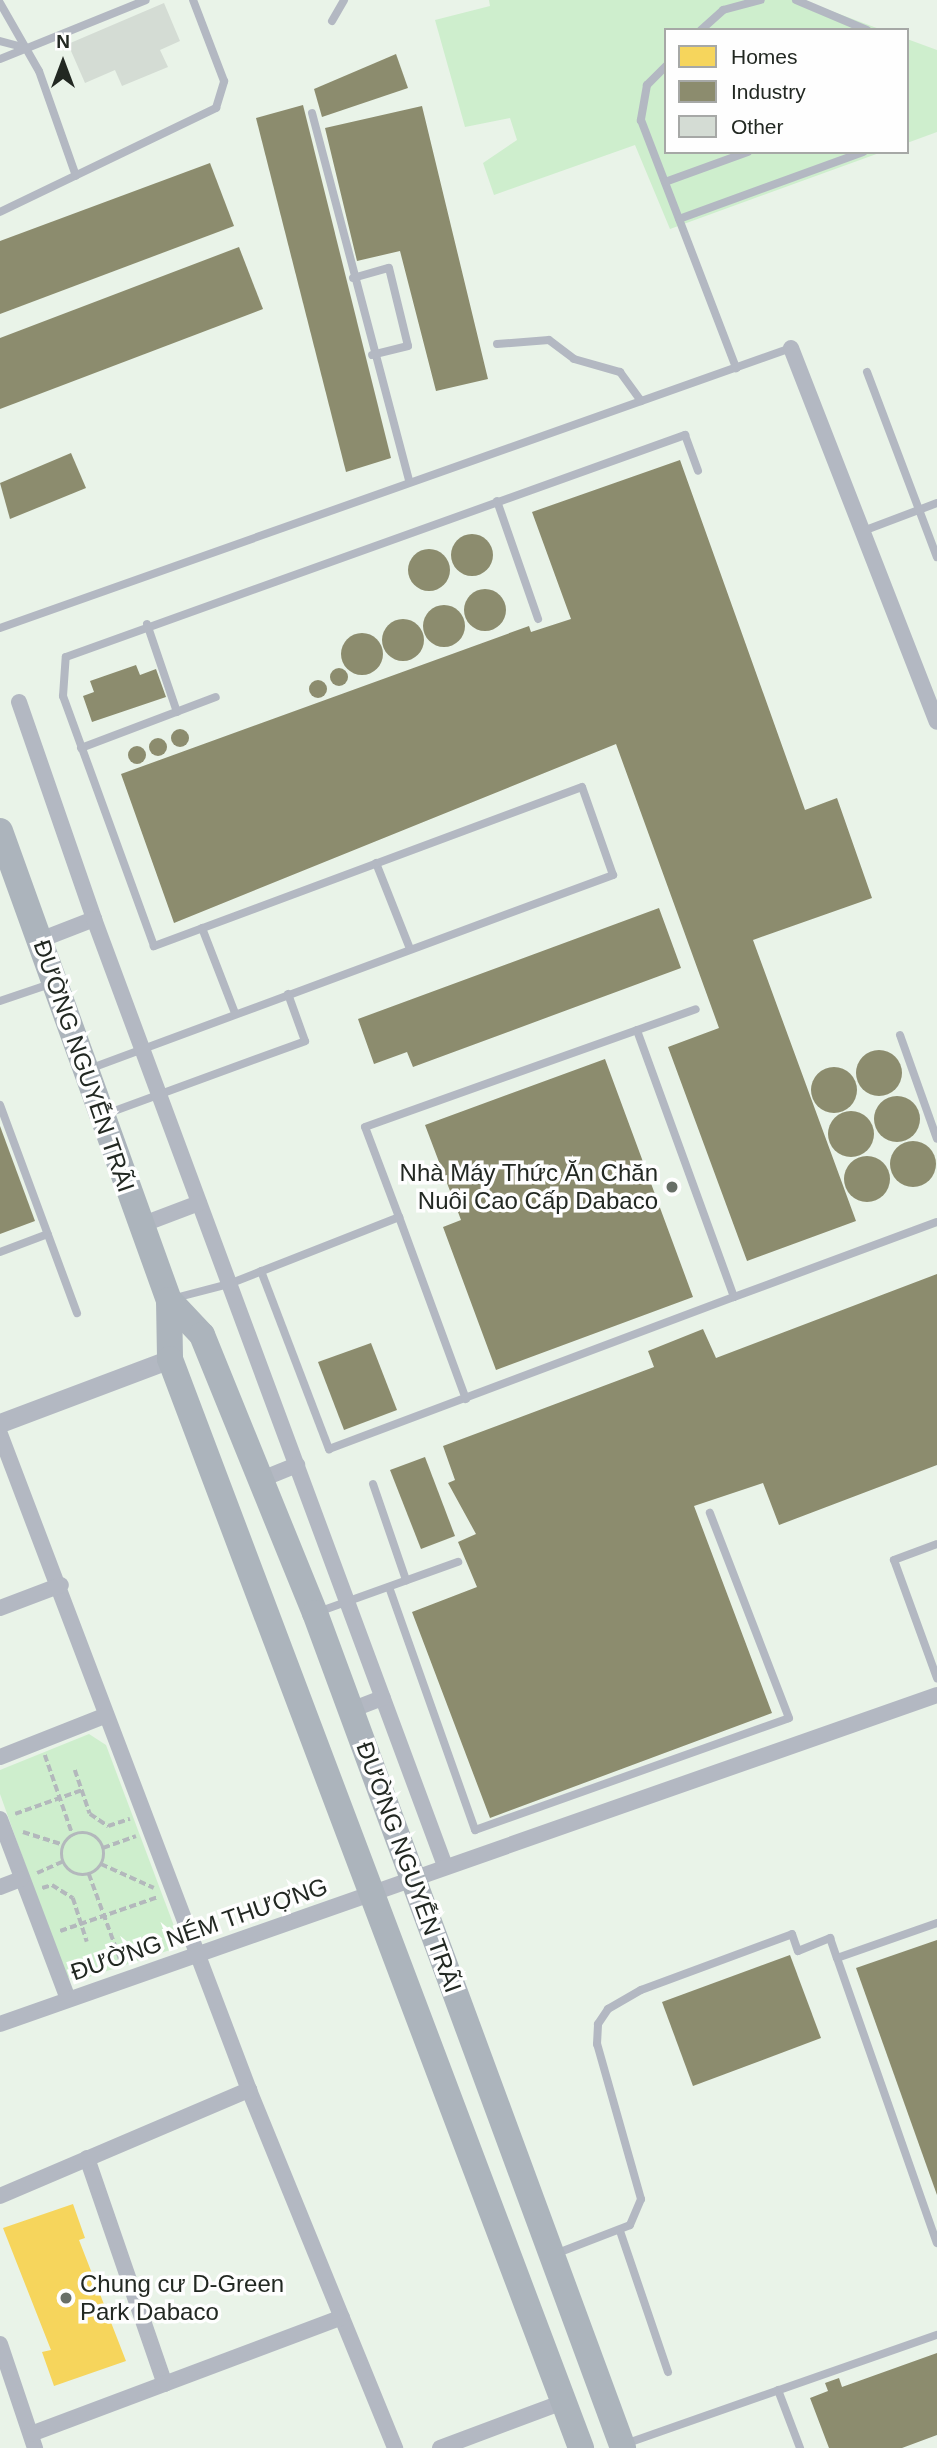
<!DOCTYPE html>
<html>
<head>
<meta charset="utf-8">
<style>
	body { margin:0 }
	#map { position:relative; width:937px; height:2448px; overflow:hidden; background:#e9f3e8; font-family:Helvetica,sans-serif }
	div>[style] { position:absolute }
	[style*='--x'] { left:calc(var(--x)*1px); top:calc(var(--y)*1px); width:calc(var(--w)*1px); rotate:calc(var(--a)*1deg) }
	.green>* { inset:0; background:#ceeecd }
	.homes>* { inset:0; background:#f6d55c }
	.industry>* { inset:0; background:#8c8c6e }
	.round { border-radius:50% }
	.building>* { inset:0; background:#d4dcd4 }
	.path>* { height:3.5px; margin-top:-1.75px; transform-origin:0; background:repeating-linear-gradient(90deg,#b3b8bc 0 7px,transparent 0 10.5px) }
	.path>.ring { margin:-1.75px; padding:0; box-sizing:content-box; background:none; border:3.5px solid #b3b8bc; border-radius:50% }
	.service>* { height:8px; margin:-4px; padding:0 4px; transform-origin:4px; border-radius:4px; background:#b3b8c2 }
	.minor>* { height:16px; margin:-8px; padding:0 8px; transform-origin:8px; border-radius:8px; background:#b3b8c2 }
	.tertiary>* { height:19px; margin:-9.5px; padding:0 9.5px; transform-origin:9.5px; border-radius:9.5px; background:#b3b8c2 }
	.trunk>* { height:26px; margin:-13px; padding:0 13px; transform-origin:13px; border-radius:13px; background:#acb4bc }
	.dots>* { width:19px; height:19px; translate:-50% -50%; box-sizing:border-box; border:4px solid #fefefe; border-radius:50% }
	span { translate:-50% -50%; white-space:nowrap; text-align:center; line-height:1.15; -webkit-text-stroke:7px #fefefe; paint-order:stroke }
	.street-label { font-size:24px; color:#222822 }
	.poi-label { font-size:24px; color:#222822 }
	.right { translate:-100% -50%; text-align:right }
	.left { translate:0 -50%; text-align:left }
	.legend { position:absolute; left:664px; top:28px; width:245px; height:126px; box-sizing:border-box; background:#fefefe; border:2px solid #a6a8a6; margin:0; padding:9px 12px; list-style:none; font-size:21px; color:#222822 }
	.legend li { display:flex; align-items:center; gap:14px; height:35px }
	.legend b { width:35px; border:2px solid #a6a8a6 }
	.north { position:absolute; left:28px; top:28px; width:70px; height:70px; -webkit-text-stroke:5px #fefefe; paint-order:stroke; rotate:0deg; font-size:19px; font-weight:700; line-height:28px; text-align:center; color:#222822 }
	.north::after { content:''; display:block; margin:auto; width:24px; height:32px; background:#222822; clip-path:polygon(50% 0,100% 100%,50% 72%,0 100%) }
</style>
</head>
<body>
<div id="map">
	<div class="green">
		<i style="clip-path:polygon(489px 0,802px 0,882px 30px,666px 30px,666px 152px,882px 152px,670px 229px,635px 145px,494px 195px,483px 163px,517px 140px,510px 118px,465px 127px,435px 20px,490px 6px)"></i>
		<i style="clip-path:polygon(907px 39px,937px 50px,937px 132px,907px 143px)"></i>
		<i style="clip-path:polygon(89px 1734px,106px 1745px,177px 1934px,173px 1949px,77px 1981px,65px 1976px,0 1794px,0 1770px)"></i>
	</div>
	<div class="homes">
		<i style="clip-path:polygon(73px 2204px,85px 2238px,79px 2240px,126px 2361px,54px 2386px,42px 2352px,51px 2350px,3px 2228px)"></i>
	</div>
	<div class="industry">
		<i style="clip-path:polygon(396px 54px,408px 88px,322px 117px,314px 89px)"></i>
		<i style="clip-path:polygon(303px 105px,391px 458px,346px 472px,256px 118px)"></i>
		<i style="clip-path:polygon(422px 106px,488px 379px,436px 391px,400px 251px,357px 261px,325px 128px)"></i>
		<i style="clip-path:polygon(210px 163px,234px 226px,0 314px,0 241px)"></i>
		<i style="clip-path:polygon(239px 247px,263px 309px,0 409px,0 338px)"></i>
		<i style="clip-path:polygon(71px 453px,86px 488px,10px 519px,0 483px)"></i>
		<i style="clip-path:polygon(680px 460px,805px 810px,837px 798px,872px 898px,753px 940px,856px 1221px,747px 1261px,668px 1047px,719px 1028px,616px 744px,174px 923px,121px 774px,529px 626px,531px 632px,571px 619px,532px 512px)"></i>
		<i class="round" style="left:451px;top:534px;width:42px;height:42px"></i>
		<i class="round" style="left:408px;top:549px;width:42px;height:42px"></i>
		<i class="round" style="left:464px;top:589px;width:42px;height:42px"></i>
		<i class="round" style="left:423px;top:605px;width:42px;height:42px"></i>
		<i class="round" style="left:382px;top:619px;width:42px;height:42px"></i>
		<i class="round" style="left:341px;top:633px;width:42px;height:42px"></i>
		<i style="clip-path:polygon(136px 665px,140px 675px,156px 669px,166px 697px,92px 722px,83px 696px,94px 692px,90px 681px)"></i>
		<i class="round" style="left:330px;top:668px;width:18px;height:18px"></i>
		<i class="round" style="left:309px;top:680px;width:18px;height:18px"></i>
		<i class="round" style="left:171px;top:729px;width:18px;height:18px"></i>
		<i class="round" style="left:149px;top:738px;width:18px;height:18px"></i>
		<i class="round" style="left:128px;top:746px;width:18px;height:18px"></i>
		<i style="clip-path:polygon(659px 908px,681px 968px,413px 1067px,407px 1052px,374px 1064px,358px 1019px)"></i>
		<i class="round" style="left:856px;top:1050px;width:46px;height:46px"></i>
		<i style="clip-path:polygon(605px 1059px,693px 1297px,496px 1370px,443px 1227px,461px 1220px,425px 1125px)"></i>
		<i class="round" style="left:811px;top:1067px;width:46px;height:46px"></i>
		<i class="round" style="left:874px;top:1096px;width:46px;height:46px"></i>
		<i class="round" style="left:828px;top:1111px;width:46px;height:46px"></i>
		<i style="clip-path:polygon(0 1126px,35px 1221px,0 1234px)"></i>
		<i class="round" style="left:890px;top:1141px;width:46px;height:46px"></i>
		<i class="round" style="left:844px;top:1156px;width:46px;height:46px"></i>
		<i style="clip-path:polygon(937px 1274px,937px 1465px,779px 1525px,763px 1483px,694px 1506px,772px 1713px,490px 1818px,412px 1612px,477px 1587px,458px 1542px,476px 1534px,448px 1483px,455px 1480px,443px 1446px,654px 1367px,648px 1351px,703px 1329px,716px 1358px)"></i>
		<i style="clip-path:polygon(371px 1343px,397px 1410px,344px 1430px,318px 1362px)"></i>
		<i style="clip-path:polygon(425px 1457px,455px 1536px,421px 1549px,390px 1470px)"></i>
		<i style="clip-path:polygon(937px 1940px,937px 2195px,856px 1968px)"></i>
		<i style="clip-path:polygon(790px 1955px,821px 2038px,693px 2086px,662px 2002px)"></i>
		<i style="clip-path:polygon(937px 2353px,937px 2435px,902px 2448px,829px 2448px,810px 2398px,828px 2391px,825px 2383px,839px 2378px,842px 2387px)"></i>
	</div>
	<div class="building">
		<i style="clip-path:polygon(164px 3px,180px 41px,160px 50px,168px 67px,122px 86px,115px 70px,85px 83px,68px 44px)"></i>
	</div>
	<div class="path">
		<i style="--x:45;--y:1755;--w:86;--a:70.9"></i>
		<i style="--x:75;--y:1770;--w:46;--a:71.2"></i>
		<i style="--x:90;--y:1814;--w:22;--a:34"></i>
		<i style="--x:108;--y:1826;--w:23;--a:-18"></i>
		<i style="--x:15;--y:1814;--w:71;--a:-19.7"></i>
		<i style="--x:23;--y:1832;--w:43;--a:17.6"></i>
		<i class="ring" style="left:62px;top:1833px;width:38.5px;height:38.5px"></i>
		<i style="--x:103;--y:1848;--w:35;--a:-20"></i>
		<i style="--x:101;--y:1864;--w:58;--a:24.4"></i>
		<i style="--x:37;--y:1873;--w:30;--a:-24"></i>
		<i style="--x:89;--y:1874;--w:96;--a:69.9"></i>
		<i style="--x:42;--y:1888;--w:10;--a:-17"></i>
		<i style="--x:52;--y:1885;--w:25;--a:32"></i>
		<i style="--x:73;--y:1898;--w:46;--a:72.3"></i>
		<i style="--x:60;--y:1931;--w:104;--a:-19.1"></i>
	</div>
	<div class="service">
		<i style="--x:796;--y:0;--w:77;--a:22.9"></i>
		<i style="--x:0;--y:3;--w:78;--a:60.2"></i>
		<i style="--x:39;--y:71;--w:111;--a:70.6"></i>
		<i style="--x:332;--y:21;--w:24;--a:-60"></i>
		<i style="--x:701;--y:30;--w:30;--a:-42"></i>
		<i style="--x:723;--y:10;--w:39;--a:-15"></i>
		<i style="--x:0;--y:41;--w:28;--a:15"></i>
		<i style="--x:0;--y:59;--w:157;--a:-22"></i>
		<i style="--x:666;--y:66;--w:27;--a:135"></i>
		<i style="--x:647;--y:85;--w:36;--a:100"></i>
		<i style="--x:641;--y:120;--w:266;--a:69"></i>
		<i style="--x:312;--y:113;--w:379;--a:75.2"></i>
		<i style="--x:665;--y:182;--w:88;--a:-19.9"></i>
		<i style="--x:0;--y:212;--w:240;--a:-25.7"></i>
		<i style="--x:216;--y:108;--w:28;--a:-73"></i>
		<i style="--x:224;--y:81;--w:87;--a:-110.9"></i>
		<i style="--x:679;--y:219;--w:196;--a:-20"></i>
		<i style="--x:353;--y:278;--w:37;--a:-16"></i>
		<i style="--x:389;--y:268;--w:80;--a:76.3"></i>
		<i style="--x:408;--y:346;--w:37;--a:166"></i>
		<i style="--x:497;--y:344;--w:52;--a:-4.4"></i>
		<i style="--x:549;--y:340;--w:31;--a:37"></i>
		<i style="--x:574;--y:359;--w:48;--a:15.8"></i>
		<i style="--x:620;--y:372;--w:36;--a:54"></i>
		<i style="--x:867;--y:372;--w:198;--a:69.3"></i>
		<i style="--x:497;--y:501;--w:125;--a:70.8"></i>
		<i style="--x:863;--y:531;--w:79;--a:-20.7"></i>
		<i style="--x:147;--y:624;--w:93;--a:71.2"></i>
		<i style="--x:0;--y:628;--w:839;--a:-19.49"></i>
		<i style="--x:81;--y:748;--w:144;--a:-20.7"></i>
		<i style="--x:376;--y:863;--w:92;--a:68.4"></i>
		<i style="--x:202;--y:928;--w:91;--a:68.8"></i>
		<i style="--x:0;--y:1001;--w:53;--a:-18.8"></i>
		<i style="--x:900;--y:1035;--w:110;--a:70.4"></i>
		<i style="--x:89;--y:1069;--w:559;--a:-20.32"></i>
		<i style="--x:613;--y:875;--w:93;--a:-109.4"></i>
		<i style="--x:582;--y:787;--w:457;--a:159.6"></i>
		<i style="--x:154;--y:946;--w:266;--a:-110"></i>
		<i style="--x:63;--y:696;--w:39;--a:-86"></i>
		<i style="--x:66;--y:657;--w:658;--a:-19.73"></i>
		<i style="--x:685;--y:435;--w:38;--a:70"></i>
		<i style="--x:0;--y:1105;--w:222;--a:69.7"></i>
		<i style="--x:106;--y:1114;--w:212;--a:-20.1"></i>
		<i style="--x:305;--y:1041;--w:50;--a:-109.9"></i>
		<i style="--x:399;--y:1217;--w:96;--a:-110.7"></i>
		<i style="--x:365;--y:1127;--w:351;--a:-19.6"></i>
		<i style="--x:0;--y:1252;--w:51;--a:-20.6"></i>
		<i style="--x:261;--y:1271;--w:191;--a:69.1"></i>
		<i style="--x:329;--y:1449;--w:433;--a:-20.6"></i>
		<i style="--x:734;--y:1297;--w:284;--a:-110"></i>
		<i style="--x:734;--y:1297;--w:216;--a:-20.3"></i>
		<i style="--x:175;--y:1298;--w:56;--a:-14.5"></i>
		<i style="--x:229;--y:1284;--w:183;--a:-21.5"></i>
		<i style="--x:399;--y:1217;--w:194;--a:69.8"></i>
		<i style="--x:373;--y:1484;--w:102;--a:71"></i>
		<i style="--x:937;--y:1544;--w:46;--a:159.6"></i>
		<i style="--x:894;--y:1560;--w:126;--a:70"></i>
		<i style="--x:389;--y:1587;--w:258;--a:70.5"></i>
		<i style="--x:475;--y:1830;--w:333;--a:-19.6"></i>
		<i style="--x:789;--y:1718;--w:220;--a:-111.1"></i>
		<i style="--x:318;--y:1612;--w:149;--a:-19.7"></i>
		<i style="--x:837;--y:1958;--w:302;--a:70.7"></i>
		<i style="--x:620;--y:2231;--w:149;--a:71.2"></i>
		<i style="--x:555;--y:2254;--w:80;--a:-21.1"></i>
		<i style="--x:630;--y:2225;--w:28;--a:-67"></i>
		<i style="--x:641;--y:2199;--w:161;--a:-105.8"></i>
		<i style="--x:597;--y:2044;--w:20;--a:-87"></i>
		<i style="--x:598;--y:2024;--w:18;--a:-56"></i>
		<i style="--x:608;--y:2009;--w:38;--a:-30"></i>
		<i style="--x:641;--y:1990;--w:161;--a:-20.3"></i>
		<i style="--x:792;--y:1934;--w:18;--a:71"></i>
		<i style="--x:798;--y:1951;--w:35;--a:-22"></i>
		<i style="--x:830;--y:1938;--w:21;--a:71"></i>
		<i style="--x:837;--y:1958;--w:106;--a:-19.3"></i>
		<i style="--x:778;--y:2390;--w:62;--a:69.2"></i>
		<i style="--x:625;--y:2444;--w:330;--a:-19.3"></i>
	</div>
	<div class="minor">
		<i style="--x:791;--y:348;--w:401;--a:68.7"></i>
		<i style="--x:19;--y:702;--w:230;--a:70.9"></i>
		<i style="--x:40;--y:940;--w:58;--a:-21.3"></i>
		<i style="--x:94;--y:919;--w:1010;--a:69.66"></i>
		<i style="--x:141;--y:1225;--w:62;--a:-20.8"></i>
		<i style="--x:0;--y:1434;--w:702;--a:69.21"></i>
		<i style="--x:249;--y:2090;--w:387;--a:67.8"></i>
		<i style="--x:262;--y:1479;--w:38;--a:-22"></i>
		<i style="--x:0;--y:1608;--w:65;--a:-20.7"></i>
		<i style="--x:351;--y:1710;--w:34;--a:-21"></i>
		<i style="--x:0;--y:1757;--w:112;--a:-21.5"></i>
		<i style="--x:0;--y:1819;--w:192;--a:69.3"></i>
		<i style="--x:0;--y:1887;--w:22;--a:-21"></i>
		<i style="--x:0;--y:2024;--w:993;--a:-19.35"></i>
		<i style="--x:87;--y:2158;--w:239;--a:71"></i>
		<i style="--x:0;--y:2196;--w:271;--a:-23.1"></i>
		<i style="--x:0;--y:2344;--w:110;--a:71.4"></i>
		<i style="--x:31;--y:2434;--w:332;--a:-20.6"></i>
		<i style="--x:440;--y:2448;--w:131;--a:-20.5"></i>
	</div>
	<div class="tertiary">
		<i style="--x:0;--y:1423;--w:182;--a:-20.6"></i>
	</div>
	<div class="trunk">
		<i style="--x:0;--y:831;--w:499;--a:70.2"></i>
		<i style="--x:169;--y:1300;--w:59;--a:89"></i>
		<i style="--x:170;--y:1359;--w:1164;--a:69.32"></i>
		<i style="--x:169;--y:1300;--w:48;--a:46.7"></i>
		<i style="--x:202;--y:1335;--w:300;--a:67.9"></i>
		<i style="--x:315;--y:1613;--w:890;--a:69.75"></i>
	</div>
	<div class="dots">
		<i style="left:672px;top:1187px;background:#686f67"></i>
		<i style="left:66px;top:2298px;background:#686f67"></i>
	</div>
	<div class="street-label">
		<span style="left:84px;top:1066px;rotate:71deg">ĐƯỜNG NGUYỄN TRÃI</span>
		<span style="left:409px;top:1867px;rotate:70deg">ĐƯỜNG NGUYỄN TRÃI</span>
		<span style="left:199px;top:1929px;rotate:-19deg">ĐƯỜNG NÉM THƯỢNG</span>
	</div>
	<div class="poi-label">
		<span class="right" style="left:658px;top:1187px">Nhà Máy Thức Ăn Chăn<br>Nuôi Cao Cấp Dabaco</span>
		<span class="left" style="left:80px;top:2298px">Chung cư D-Green<br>Park Dabaco</span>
	</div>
	<ul class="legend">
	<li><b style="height:19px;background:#f6d55c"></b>Homes</li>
	<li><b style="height:19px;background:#8c8c6e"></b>Industry</li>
	<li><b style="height:19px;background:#d4dcd4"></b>Other</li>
	</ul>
	<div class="north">N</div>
</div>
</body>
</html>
